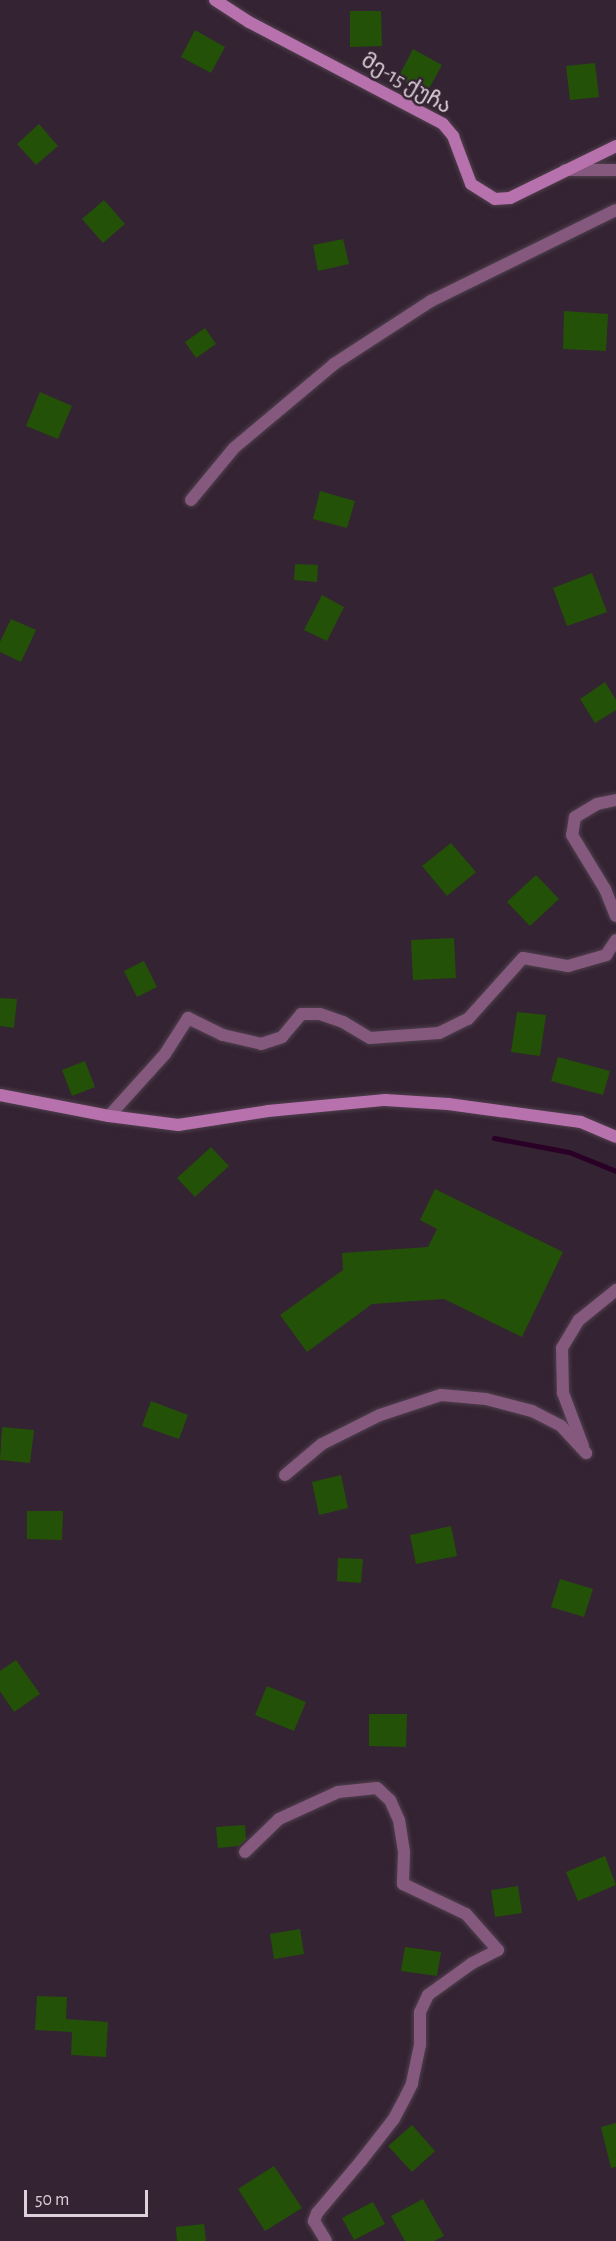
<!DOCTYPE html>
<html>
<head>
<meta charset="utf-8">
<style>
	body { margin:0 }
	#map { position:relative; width:616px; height:2241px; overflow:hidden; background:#342332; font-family:"Alegreya Sans","Noto Sans Georgian",sans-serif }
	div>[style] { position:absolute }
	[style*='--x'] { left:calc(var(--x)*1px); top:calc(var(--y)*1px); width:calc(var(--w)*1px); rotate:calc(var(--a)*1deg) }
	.stream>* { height:5px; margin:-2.5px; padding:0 2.5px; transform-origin:2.5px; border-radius:2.5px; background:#2a0026 }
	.building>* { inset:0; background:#245108 }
	.roads { filter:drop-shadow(0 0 2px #4f3f4d) drop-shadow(0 0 2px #4f3f4d) }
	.street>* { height:12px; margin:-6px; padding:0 6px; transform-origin:6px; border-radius:6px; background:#84597d }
	.secondary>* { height:12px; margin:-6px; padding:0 6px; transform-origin:6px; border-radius:6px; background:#b772ad }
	span { translate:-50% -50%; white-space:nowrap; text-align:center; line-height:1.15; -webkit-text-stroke:5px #342332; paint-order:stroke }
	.street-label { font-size:21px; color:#dcd0da }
	.scale { position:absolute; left:24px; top:2190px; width:124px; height:27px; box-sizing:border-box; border:3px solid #dcd0da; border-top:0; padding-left:8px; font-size:18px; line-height:21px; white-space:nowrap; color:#dcd0da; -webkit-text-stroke:4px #342332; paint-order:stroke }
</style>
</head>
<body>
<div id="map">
	<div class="stream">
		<i style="--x:494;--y:1138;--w:76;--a:10.6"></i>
		<i style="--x:569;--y:1152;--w:51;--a:22"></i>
	</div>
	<div class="building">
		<i style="clip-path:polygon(350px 11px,381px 11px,382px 46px,350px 47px)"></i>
		<i style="clip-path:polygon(195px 30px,225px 47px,211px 73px,181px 57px)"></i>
		<i style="clip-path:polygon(413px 49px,442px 65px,426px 94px,398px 78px)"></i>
		<i style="clip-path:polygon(595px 63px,599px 97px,570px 100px,566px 66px)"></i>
		<i style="clip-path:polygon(39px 124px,58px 146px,36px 165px,17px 144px)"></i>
		<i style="clip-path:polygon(104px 200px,125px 224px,103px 243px,82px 219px)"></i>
		<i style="clip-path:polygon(343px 239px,349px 264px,318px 271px,313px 245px)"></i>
		<i style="clip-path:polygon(564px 311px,608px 314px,606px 351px,563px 349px)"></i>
		<i style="clip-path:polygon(205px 328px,216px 344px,196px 358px,185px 342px)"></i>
		<i style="clip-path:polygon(40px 392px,72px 406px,58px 439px,26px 426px)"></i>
		<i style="clip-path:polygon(320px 491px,355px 501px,347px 528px,313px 519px)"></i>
		<i style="clip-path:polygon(295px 564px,318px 565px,317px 582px,294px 580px)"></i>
		<i style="clip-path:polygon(592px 573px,607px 612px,567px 626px,553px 588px)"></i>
		<i style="clip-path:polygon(322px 595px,344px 607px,327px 641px,304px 630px)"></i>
		<i style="clip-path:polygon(11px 619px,36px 630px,21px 662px,0 652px,0 642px)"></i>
		<i style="clip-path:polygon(605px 682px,616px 700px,616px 710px,595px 723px,580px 699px)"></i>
		<i style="clip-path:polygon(451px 843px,476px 872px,447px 896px,422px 866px)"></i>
		<i style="clip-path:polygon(536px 875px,559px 899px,530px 926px,507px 902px)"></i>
		<i style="clip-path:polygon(454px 938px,456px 978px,413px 980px,411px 940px)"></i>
		<i style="clip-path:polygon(144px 961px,157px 987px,137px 997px,124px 971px)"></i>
		<i style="clip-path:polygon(0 998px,17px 999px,14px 1028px,0 1026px)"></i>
		<i style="clip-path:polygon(517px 1012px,546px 1015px,540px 1056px,511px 1052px)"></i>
		<i style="clip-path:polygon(558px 1057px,610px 1071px,603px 1095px,551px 1081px)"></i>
		<i style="clip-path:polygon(85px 1061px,95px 1087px,72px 1096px,62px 1070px)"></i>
		<i style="clip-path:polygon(211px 1147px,229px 1166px,195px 1197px,177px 1178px)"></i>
		<i style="clip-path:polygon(435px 1189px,563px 1252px,522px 1337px,444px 1299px,372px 1304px,307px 1352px,280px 1315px,343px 1270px,342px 1253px,428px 1247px,437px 1229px,420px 1220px)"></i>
		<i style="clip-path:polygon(151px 1401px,188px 1415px,179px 1439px,142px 1426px)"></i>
		<i style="clip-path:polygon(2px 1427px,34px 1430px,30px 1463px,0 1460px)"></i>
		<i style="clip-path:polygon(341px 1475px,348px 1508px,319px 1515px,312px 1482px)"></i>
		<i style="clip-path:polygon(27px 1511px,63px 1511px,62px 1540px,27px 1539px)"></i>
		<i style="clip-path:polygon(451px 1526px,457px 1556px,416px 1564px,410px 1535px)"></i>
		<i style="clip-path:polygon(338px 1558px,363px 1559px,361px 1583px,337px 1581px)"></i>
		<i style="clip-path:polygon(560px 1579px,593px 1589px,584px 1617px,551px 1607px)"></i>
		<i style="clip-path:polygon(16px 1660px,40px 1694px,14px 1712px,0 1691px,0 1671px)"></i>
		<i style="clip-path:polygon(267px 1686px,306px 1702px,294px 1731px,255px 1715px)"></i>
		<i style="clip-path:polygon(369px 1714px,407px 1714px,406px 1747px,369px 1746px)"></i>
		<i style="clip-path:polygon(245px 1825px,246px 1839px,239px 1846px,218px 1848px,216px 1827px)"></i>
		<i style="clip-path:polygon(605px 1856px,616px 1885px,578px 1901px,566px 1872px)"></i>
		<i style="clip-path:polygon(518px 1886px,522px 1913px,495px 1917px,491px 1890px)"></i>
		<i style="clip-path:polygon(300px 1929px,304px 1954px,274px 1959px,270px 1934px)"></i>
		<i style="clip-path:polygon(405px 1947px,441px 1952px,437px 1976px,401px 1971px)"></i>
		<i style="clip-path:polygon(37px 1996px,67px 1997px,66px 2019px,108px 2022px,106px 2057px,71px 2055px,72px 2032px,35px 2030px)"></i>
		<i style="clip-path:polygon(616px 2123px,616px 2167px,611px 2168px,601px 2127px)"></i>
		<i style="clip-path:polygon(412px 2125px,435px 2151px,412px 2172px,388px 2146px)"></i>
		<i style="clip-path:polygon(274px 2166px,302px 2208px,265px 2231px,238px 2189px)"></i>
		<i style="clip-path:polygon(423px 2199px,444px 2236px,434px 2241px,405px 2241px,391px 2216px)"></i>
		<i style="clip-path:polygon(373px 2202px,385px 2224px,354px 2240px,342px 2218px)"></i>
		<i style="clip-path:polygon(204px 2224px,206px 2241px,177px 2241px,176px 2227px)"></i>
	</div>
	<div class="roads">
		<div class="street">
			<i style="--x:565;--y:170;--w:51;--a:0"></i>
			<i style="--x:191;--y:500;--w:67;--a:-50.4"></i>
			<i style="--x:234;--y:448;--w:131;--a:-40"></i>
			<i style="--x:334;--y:364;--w:116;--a:-33"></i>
			<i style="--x:431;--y:301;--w:206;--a:-26.2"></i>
			<i style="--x:616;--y:800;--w:19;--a:168"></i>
			<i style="--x:597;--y:804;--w:26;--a:149"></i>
			<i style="--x:575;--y:817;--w:18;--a:99"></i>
			<i style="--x:572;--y:835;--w:63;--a:58.6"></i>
			<i style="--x:605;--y:889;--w:29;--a:68"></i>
			<i style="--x:109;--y:1116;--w:84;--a:-47.9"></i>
			<i style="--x:165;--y:1054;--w:43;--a:-57.4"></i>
			<i style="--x:188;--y:1018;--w:39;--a:26"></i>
			<i style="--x:223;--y:1035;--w:39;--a:13"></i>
			<i style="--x:261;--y:1044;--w:22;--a:-18"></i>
			<i style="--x:282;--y:1037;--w:30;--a:-50"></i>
			<i style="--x:301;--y:1014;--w:19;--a:0"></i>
			<i style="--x:320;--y:1014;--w:24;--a:19"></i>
			<i style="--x:343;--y:1022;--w:31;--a:31"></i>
			<i style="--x:370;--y:1038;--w:69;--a:-4.1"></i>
			<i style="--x:439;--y:1033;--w:32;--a:-26"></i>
			<i style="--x:468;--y:1019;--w:82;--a:-48"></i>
			<i style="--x:523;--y:958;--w:46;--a:10.1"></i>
			<i style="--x:568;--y:966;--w:40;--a:-16"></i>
			<i style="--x:606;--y:955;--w:18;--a:-56"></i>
			<i style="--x:583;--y:1446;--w:57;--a:-110.7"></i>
			<i style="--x:563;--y:1393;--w:45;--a:-91.3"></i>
			<i style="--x:562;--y:1348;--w:33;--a:-59"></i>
			<i style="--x:579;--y:1320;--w:48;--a:-39"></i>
			<i style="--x:285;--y:1475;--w:48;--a:-40"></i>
			<i style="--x:322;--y:1444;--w:65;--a:-26.6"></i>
			<i style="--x:380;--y:1415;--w:64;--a:-18.2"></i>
			<i style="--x:441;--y:1395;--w:45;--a:5.1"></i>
			<i style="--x:486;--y:1399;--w:48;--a:14.6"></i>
			<i style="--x:532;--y:1411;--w:33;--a:27"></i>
			<i style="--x:561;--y:1426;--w:37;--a:47"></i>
			<i style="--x:245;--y:1852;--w:47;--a:-44.1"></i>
			<i style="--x:279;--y:1819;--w:65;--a:-24.6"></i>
			<i style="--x:338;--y:1792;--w:39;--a:-6"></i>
			<i style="--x:377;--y:1788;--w:18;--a:43"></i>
			<i style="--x:390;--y:1800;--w:22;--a:66"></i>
			<i style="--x:399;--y:1820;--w:33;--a:81"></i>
			<i style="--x:404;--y:1853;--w:31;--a:92"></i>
			<i style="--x:403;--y:1884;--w:70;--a:25.5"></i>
			<i style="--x:466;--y:1914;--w:48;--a:48.4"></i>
			<i style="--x:498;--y:1950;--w:30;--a:153"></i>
			<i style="--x:471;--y:1964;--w:53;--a:144.2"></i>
			<i style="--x:428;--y:1995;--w:19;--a:115"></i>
			<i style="--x:420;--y:2012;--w:33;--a:90"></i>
			<i style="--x:420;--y:2045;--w:40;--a:102"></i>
			<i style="--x:412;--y:2084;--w:13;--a:117"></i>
			<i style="--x:406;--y:2096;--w:27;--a:118"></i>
			<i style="--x:393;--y:2120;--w:52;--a:128"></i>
			<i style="--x:361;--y:2161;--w:68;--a:130.2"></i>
			<i style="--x:317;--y:2213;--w:9;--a:111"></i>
			<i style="--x:314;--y:2221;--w:23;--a:59"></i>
		</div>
		<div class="secondary">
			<i style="--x:215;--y:0;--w:40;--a:32.9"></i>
			<i style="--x:249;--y:22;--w:219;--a:27.7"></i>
			<i style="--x:443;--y:124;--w:16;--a:50"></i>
			<i style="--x:453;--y:136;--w:51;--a:69.4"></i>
			<i style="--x:471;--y:184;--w:28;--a:32"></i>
			<i style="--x:495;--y:199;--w:15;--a:-4"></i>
			<i style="--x:510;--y:198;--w:118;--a:-26.1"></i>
			<i style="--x:0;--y:1095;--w:111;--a:10.9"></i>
			<i style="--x:109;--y:1116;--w:70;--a:7.4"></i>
			<i style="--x:178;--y:1125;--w:91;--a:-8.8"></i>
			<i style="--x:268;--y:1111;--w:118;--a:-5.4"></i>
			<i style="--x:385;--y:1100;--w:63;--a:3.6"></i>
			<i style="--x:448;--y:1104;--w:134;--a:7.7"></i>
			<i style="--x:581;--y:1122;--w:38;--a:23"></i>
		</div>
	</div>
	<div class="street-label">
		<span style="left:406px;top:84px;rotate:30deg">მე-15 ქუჩა</span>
	</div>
	<div class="scale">50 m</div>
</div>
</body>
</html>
